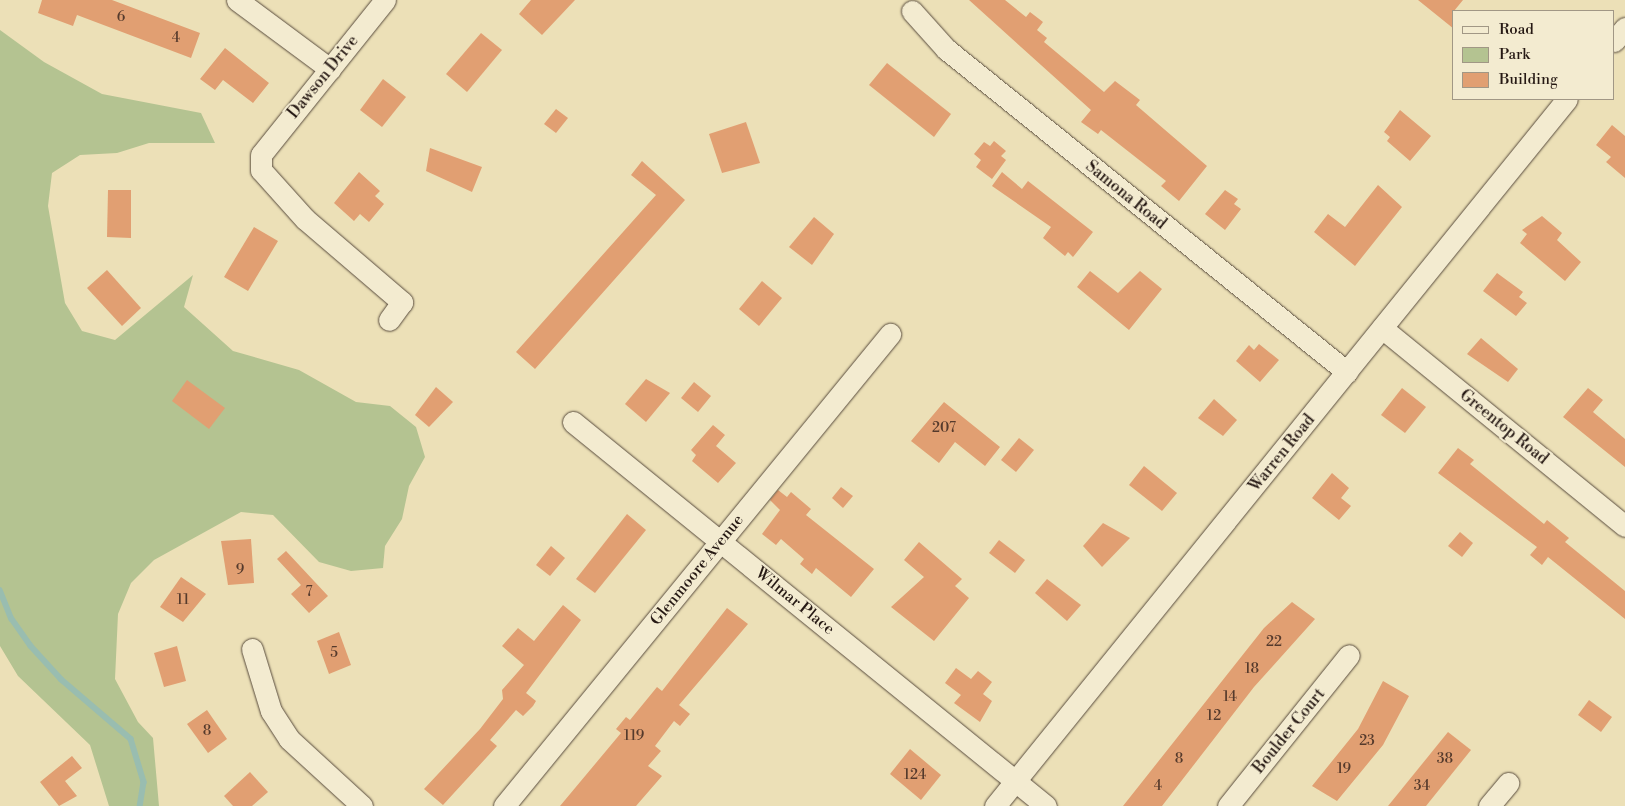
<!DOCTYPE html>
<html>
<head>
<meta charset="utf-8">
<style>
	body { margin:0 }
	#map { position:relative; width:1625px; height:806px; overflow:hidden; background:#ece0b7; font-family:"Libre Bodoni",serif }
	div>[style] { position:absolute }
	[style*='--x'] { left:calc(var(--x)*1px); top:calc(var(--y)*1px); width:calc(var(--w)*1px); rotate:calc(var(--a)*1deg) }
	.green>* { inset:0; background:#b4c391 }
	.stream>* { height:5.5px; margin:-2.75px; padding:0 2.75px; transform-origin:2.75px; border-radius:2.75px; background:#99bdb0 }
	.building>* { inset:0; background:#e19f72 }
	.roads { filter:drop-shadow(0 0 1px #584b3d) drop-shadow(0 0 1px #584b3d) }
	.minor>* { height:21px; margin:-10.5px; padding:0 10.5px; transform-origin:10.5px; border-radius:10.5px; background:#f3ebd0 }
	span { translate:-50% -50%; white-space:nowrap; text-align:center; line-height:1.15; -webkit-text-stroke:4px #f3ebd0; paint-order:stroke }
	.number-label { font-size:14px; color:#553a2c }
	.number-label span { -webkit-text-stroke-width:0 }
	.street-label { font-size:16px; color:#261914 }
	.legend { position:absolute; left:1452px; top:10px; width:162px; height:90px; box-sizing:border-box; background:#f3ebd0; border:1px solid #a19785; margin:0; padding:6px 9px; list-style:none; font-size:15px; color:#261914 }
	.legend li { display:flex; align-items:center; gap:10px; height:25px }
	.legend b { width:25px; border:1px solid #a19785 }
</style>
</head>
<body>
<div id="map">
	<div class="green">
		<i style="clip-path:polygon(0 30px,44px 62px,102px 94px,201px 113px,215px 143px,149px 143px,117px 153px,80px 155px,52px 173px,48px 206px,65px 303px,82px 331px,115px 340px,193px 275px,184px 307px,233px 351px,299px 370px,356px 402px,390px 406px,416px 427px,425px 457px,409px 486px,402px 519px,385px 546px,383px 568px,351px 571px,319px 562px,273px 515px,241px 512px,154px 560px,131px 583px,118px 614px,115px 679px,138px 722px,153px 738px,159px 806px,109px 806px,90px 745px,18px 676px,0 646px)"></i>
	</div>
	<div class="stream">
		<i style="--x:0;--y:590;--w:31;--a:68"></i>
		<i style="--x:12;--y:619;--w:33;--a:55"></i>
		<i style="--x:31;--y:646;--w:45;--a:47.7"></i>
		<i style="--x:61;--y:679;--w:92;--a:40.6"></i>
		<i style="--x:131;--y:739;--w:45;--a:73.2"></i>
		<i style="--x:144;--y:782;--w:24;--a:99"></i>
	</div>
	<div class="building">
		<i style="clip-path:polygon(42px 0,112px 0,200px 33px,191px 58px,77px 15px,73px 26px,38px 13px)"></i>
		<i style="clip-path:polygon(531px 0,575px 0,542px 35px,519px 14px)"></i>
		<i style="clip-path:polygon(969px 0,1005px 0,1026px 17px,1030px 12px,1043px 22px,1037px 30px,1047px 38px,1044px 42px,1104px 92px,1115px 81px,1140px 100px,1136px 105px,1207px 166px,1179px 201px,1161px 186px,1166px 181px,1101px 130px,1098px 134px,1081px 122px,1091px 110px)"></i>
		<i style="clip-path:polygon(1418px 0,1463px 0,1454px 11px,1454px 29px)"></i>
		<i style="clip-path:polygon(481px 33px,502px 50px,467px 92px,446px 74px)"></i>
		<i style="clip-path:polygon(225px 48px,269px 83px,253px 103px,223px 80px,215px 90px,200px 79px)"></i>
		<i style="clip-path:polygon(887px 63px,951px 114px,934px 137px,869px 85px)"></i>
		<i style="clip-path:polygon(383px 79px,406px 97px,382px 127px,360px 110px)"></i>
		<i style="clip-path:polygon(556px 109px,568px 118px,556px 133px,544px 124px)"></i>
		<i style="clip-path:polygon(1400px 110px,1431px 136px,1410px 161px,1387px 141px,1390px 137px,1384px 132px)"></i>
		<i style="clip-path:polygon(746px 122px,760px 163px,722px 173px,709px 134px)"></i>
		<i style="clip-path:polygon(1612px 125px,1625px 136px,1625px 178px,1606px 162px,1611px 157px,1596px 145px)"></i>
		<i style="clip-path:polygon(994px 141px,1006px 151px,1001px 156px,1006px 160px,992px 179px,976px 167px,981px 160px,974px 154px,984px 142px,990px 146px)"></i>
		<i style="clip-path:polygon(430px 148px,482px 167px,472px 192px,426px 171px)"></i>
		<i style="clip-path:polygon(642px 161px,685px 200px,535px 369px,516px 352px,656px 195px,631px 175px)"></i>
		<i style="clip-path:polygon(359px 172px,380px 191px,375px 196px,384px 204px,369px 222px,360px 214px,354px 221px,334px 203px)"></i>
		<i style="clip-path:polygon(1002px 172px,1022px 189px,1028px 181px,1093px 232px,1073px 257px,1068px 252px,1065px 256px,1043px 238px,1051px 227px,992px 186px)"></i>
		<i style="clip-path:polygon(1378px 185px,1402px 207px,1355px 266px,1314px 232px,1328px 214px,1345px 227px)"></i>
		<i style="clip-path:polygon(108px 190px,131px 190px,131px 238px,107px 237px)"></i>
		<i style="clip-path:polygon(1225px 190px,1238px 199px,1234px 204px,1241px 209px,1225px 230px,1205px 214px)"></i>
		<i style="clip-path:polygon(1542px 216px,1562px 233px,1557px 240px,1581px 262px,1565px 281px,1520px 243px,1527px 234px,1522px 230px)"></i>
		<i style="clip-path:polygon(814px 217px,834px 234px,812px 265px,789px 247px)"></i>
		<i style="clip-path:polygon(254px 227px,278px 241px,248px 291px,224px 277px)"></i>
		<i style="clip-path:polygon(107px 270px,141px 308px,122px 326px,87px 288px)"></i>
		<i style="clip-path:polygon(1090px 271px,1118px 293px,1140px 271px,1162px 289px,1129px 330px,1077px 287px)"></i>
		<i style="clip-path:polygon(1497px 273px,1523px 292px,1519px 297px,1527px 303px,1516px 316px,1483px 291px)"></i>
		<i style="clip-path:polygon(762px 281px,782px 298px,759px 326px,739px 309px)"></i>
		<i style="clip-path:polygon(1481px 338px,1518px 369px,1508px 382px,1467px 354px)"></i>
		<i style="clip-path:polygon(1259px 344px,1279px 360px,1260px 382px,1236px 361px,1249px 345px,1254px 350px)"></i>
		<i style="clip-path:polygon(646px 379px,670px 393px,646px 422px,625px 404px)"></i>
		<i style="clip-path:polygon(187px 380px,225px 408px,209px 429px,172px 401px)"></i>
		<i style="clip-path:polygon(694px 382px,711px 396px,698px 412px,681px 398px)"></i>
		<i style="clip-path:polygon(436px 387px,453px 402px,429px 427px,415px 415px)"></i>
		<i style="clip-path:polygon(1402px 388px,1426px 407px,1405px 433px,1381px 415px)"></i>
		<i style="clip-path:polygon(1588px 388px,1603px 400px,1593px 412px,1625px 439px,1625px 467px,1563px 417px)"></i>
		<i style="clip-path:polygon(1214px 399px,1237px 420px,1223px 436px,1198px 418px)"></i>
		<i style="clip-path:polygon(944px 402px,1000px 447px,985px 466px,955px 442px,939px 463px,911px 441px)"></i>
		<i style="clip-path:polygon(713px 425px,725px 435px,716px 446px,736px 463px,718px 483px,692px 461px,696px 455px,691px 450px)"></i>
		<i style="clip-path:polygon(1019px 438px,1034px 450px,1016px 472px,1001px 460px)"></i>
		<i style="clip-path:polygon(1458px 448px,1474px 460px,1470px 464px,1544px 524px,1547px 520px,1569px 538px,1565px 542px,1625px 591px,1625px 619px,1548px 557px,1542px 565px,1530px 555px,1537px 547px,1438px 473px)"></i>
		<i style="clip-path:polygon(1144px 466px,1177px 493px,1162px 511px,1129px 485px)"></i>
		<i style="clip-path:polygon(1332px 473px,1349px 488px,1341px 498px,1351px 506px,1339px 520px,1312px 498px)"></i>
		<i style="clip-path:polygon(841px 487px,853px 496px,843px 508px,832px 498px)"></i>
		<i style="clip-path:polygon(778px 490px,787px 497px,791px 492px,811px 509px,806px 515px,874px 569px,851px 597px,816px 568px,812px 574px,800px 564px,804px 559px,781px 539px,776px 545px,762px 534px,780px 510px,770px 500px)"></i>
		<i style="clip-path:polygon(627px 514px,646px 530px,595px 593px,576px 579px)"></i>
		<i style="clip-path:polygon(1103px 523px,1130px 538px,1102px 567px,1083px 546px)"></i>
		<i style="clip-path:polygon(1460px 532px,1473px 543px,1462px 557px,1448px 546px)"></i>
		<i style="clip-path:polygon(251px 539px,254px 583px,228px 585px,221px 541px)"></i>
		<i style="clip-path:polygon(999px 540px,1025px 560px,1015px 573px,989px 553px)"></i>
		<i style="clip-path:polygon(919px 542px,962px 579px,955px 586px,969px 598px,934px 641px,891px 607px,924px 577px,904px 560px)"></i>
		<i style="clip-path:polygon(551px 546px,565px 558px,550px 576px,536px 565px)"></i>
		<i style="clip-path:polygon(286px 551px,328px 596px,309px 613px,291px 594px,301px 585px,277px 559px)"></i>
		<i style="clip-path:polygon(181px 577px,206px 594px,183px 622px,160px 607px)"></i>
		<i style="clip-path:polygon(1047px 579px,1081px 605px,1067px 621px,1035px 593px)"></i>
		<i style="clip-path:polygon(1292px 602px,1315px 619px,1254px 687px,1162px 806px,1123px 806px,1264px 628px)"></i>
		<i style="clip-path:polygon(563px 605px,581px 620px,526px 693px,536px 701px,533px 706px,523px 716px,516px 710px,490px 740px,497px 746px,443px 805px,424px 789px,480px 729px,503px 699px,502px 690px,524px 665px,502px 646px,518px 628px,534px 641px)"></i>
		<i style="clip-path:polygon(727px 608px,748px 624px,679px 705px,690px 714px,680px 726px,674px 721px,655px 746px,661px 751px,648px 766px,662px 776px,636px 806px,560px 806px,621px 733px,616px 729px,626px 717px,630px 720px,657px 687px,662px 691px)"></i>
		<i style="clip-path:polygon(339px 632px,351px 665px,329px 674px,317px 641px)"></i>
		<i style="clip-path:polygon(177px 646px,186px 681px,164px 687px,154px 653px)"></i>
		<i style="clip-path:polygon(956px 668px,971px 679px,978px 671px,992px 682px,983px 694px,992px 701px,980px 722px,954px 703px,961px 695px,945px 683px)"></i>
		<i style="clip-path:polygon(1383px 681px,1409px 696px,1383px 745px,1337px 801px,1312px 786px,1358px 729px)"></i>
		<i style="clip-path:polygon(1589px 700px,1612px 717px,1601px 732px,1578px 715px)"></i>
		<i style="clip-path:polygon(207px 710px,227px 739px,208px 753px,187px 724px)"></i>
		<i style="clip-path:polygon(1448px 732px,1471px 750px,1426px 806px,1388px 806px)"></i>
		<i style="clip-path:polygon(910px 749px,941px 775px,921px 800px,890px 774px)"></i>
		<i style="clip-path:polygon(72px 756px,82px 768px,65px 781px,77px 796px,59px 806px,40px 782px)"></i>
		<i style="clip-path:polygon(250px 772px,268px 792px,252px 806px,233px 806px,224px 796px)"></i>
	</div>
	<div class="roads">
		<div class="minor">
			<i style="--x:237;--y:0;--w:116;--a:36.6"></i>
			<i style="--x:385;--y:0;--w:198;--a:128.7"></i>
			<i style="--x:261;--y:155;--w:15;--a:90"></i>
			<i style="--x:261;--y:170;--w:66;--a:48.1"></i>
			<i style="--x:305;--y:219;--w:128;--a:40.6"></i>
			<i style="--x:402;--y:302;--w:22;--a:126"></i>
			<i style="--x:912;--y:11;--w:51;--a:48.2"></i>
			<i style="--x:946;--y:49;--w:515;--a:38.85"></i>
			<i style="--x:1614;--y:41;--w:17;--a:-50"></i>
			<i style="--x:1382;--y:328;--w:313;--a:39.2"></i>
			<i style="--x:573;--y:422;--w:609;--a:39.07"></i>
			<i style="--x:252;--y:649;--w:65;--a:73"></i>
			<i style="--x:271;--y:711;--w:33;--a:57"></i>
			<i style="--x:289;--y:739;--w:99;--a:42.5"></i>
			<i style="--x:504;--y:806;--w:610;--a:-50.72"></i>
			<i style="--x:995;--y:806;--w:909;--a:-51.03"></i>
			<i style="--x:1228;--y:806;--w:193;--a:-51.3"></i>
			<i style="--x:1489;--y:806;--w:30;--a:-50"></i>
		</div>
	</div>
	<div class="number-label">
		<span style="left:121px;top:17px">6</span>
		<span style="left:176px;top:38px">4</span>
		<span style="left:944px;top:428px">207</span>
		<span style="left:240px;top:570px">9</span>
		<span style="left:309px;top:592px">7</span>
		<span style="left:183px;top:600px">11</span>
		<span style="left:1274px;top:642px">22</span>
		<span style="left:334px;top:653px">5</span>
		<span style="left:1252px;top:669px">18</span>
		<span style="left:1230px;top:697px">14</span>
		<span style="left:1214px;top:716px">12</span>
		<span style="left:207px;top:731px">8</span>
		<span style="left:634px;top:736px">119</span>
		<span style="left:1367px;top:741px">23</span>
		<span style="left:1179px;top:759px">8</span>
		<span style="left:1445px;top:759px">38</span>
		<span style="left:1344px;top:769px">19</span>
		<span style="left:915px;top:775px">124</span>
		<span style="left:1158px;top:786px">4</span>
		<span style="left:1422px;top:786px">34</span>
	</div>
	<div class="street-label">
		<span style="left:323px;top:77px;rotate:-51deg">Dawson Drive</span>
		<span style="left:1126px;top:195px;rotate:39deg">Samona Road</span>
		<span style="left:1504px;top:427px;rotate:39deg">Greentop Road</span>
		<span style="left:1282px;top:453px;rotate:-51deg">Warren Road</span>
		<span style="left:697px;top:570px;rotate:-51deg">Glenmoore Avenue</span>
		<span style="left:795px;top:601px;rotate:39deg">Wilmar Place</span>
		<span style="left:1289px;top:731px;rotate:-51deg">Boulder Court</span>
	</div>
	<ul class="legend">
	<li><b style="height:6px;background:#f3ebd0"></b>Road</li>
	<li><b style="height:14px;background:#b4c391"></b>Park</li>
	<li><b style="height:14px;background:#e19f72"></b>Building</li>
	</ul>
</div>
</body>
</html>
